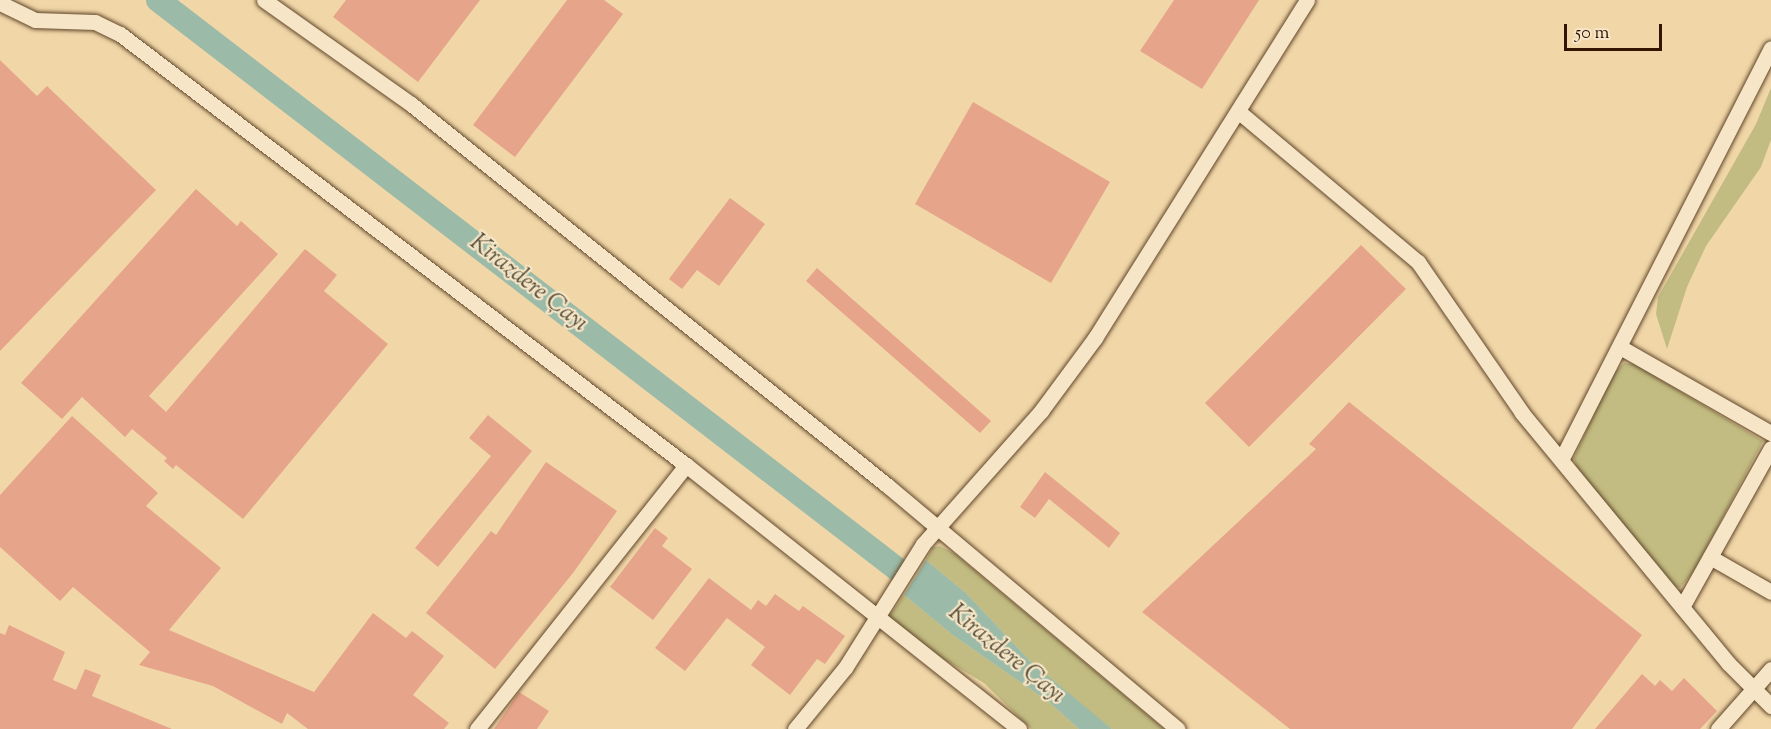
<!DOCTYPE html>
<html>
<head>
<meta charset="utf-8">
<style>
	body { margin:0 }
	#map { position:relative; width:1771px; height:729px; overflow:hidden; background:#f1d7a8; font-family:"Sorts Mill Goudy",serif }
	div>[style] { position:absolute }
	[style*='--x'] { left:calc(var(--x)*1px); top:calc(var(--y)*1px); width:calc(var(--w)*1px); rotate:calc(var(--a)*1deg) }
	.green>* { inset:0; background:#c2bc82 }
	.water>* { inset:0; background:#9bbaa7 }
	.river>* { height:24px; margin:-12px; padding:0 12px; transform-origin:12px; border-radius:12px; background:#9bbaa7 }
	.building>* { inset:0; background:#e6a48a }
	.roads { filter:drop-shadow(0 0 2px #61462a) drop-shadow(0 0 2px #61462a) }
	.minor>* { height:15px; margin:-7.5px; padding:0 7.5px; transform-origin:7.5px; border-radius:7.5px; background:#f6e5c6 }
	span { translate:-50% -50%; white-space:nowrap; text-align:center; line-height:1.15; -webkit-text-stroke:4.5px #f6e5c6; paint-order:stroke }
	.water-label { font-size:24px; color:#564f3a; font-style:italic }
	.scale { position:absolute; left:1564px; top:24px; width:98px; height:27px; box-sizing:border-box; border:3px solid #311500; border-top:0; padding-left:8px; font-size:18px; line-height:21px; white-space:nowrap; color:#311500; -webkit-text-stroke:4px #f6e5c6; paint-order:stroke }
</style>
</head>
<body>
<div id="map">
	<div class="green">
		<i style="clip-path:polygon(1771px 88px,1771px 140px,1761px 167px,1706px 246px,1687px 287px,1667px 349px,1656px 314px,1658px 297px,1756px 124px)"></i>
		<i style="clip-path:polygon(1624px 363px,1634px 364px,1763px 441px,1694px 571px,1680px 588px,1673px 586px,1577px 470px,1574px 458px,1611px 377px)"></i>
		<i style="clip-path:polygon(940px 546px,955px 554px,1164px 729px,1112px 729px,1088px 711px,1030px 661px,967px 594px,926px 560px,933px 547px)"></i>
		<i style="clip-path:polygon(904px 595px,954px 636px,1049px 702px,1079px 729px,1031px 729px,984px 683px,935px 654px,889px 617px)"></i>
	</div>
	<div class="water">
		<i style="clip-path:polygon(926px 560px,967px 594px,1030px 661px,1112px 729px,1079px 729px,1049px 702px,954px 636px,904px 595px)"></i>
	</div>
	<div class="river">
		<i style="--x:158;--y:0;--w:933;--a:37.59"></i>
	</div>
	<div class="building">
		<i style="clip-path:polygon(346px 0,480px 0,418px 82px,333px 17px)"></i>
		<i style="clip-path:polygon(567px 0,604px 0,623px 14px,515px 157px,473px 125px)"></i>
		<i style="clip-path:polygon(1174px 0,1259px 0,1202px 89px,1140px 51px)"></i>
		<i style="clip-path:polygon(0 60px,37px 96px,47px 86px,156px 190px,0 351px)"></i>
		<i style="clip-path:polygon(973px 102px,1110px 182px,1051px 283px,915px 204px)"></i>
		<i style="clip-path:polygon(196px 189px,237px 226px,241px 221px,278px 254px,149px 396px,166px 412px,305px 249px,337px 275px,324px 291px,388px 344px,243px 519px,176px 465px,173px 469px,164px 461px,167px 458px,132px 429px,125px 437px,82px 397px,62px 419px,21px 383px)"></i>
		<i style="clip-path:polygon(730px 198px,765px 224px,719px 286px,697px 270px,682px 289px,669px 279px)"></i>
		<i style="clip-path:polygon(1361px 245px,1406px 289px,1249px 447px,1205px 403px)"></i>
		<i style="clip-path:polygon(817px 268px,991px 421px,980px 433px,806px 281px)"></i>
		<i style="clip-path:polygon(1349px 402px,1642px 635px,1572px 729px,1290px 729px,1142px 612px,1316px 449px,1309px 444px)"></i>
		<i style="clip-path:polygon(488px 415px,532px 451px,438px 567px,415px 548px,491px 456px,469px 438px)"></i>
		<i style="clip-path:polygon(72px 416px,158px 493px,146px 506px,221px 568px,169px 630px,314px 692px,373px 613px,406px 638px,412px 631px,444px 656px,413px 695px,449px 723px,444px 729px,308px 729px,287px 713px,282px 724px,213px 686px,139px 665px,150px 652px,73px 587px,60px 601px,0 547px,0 495px)"></i>
		<i style="clip-path:polygon(546px 462px,617px 511px,573px 573px,495px 669px,426px 613px,491px 531px,496px 535px)"></i>
		<i style="clip-path:polygon(1045px 472px,1120px 533px,1109px 548px,1049px 499px,1035px 518px,1020px 507px)"></i>
		<i style="clip-path:polygon(655px 528px,668px 538px,662px 546px,692px 569px,653px 620px,610px 587px)"></i>
		<i style="clip-path:polygon(709px 578px,751px 610px,758px 600px,766px 606px,775px 594px,799px 611px,803px 606px,845px 636px,825px 664px,817px 659px,790px 695px,751px 665px,765px 647px,727px 618px,685px 671px,655px 648px)"></i>
		<i style="clip-path:polygon(9px 625px,65px 652px,53px 680px,76px 690px,85px 669px,101px 675px,92px 696px,172px 729px,0 729px,0 633px,5px 635px)"></i>
		<i style="clip-path:polygon(1642px 674px,1655px 686px,1660px 680px,1672px 691px,1684px 678px,1717px 711px,1700px 729px,1595px 729px)"></i>
		<i style="clip-path:polygon(519px 692px,549px 711px,537px 729px,494px 729px)"></i>
	</div>
	<div class="roads">
		<div class="minor">
			<i style="--x:264;--y:0;--w:180;--a:35.3"></i>
			<i style="--x:411;--y:104;--w:611;--a:38.69"></i>
			<i style="--x:888;--y:486;--w:378;--a:40"></i>
			<i style="--x:0;--y:3;--w:39;--a:26"></i>
			<i style="--x:35;--y:20;--w:60;--a:1.9"></i>
			<i style="--x:95;--y:22;--w:28;--a:26"></i>
			<i style="--x:120;--y:34;--w:711;--a:37.29"></i>
			<i style="--x:686;--y:465;--w:425;--a:38.4"></i>
			<i style="--x:1238;--y:111;--w:235;--a:40"></i>
			<i style="--x:1418;--y:262;--w:183;--a:55.4"></i>
			<i style="--x:1522;--y:413;--w:324;--a:50.5"></i>
			<i style="--x:1728;--y:663;--w:61;--a:45"></i>
			<i style="--x:1620;--y:347;--w:174;--a:29.7"></i>
			<i style="--x:1561;--y:460;--w:462;--a:-63"></i>
			<i style="--x:1710;--y:557;--w:70;--a:29.8"></i>
			<i style="--x:1682;--y:607;--w:182;--a:-60.8"></i>
			<i style="--x:477;--y:729;--w:337;--a:-51.6"></i>
			<i style="--x:795;--y:729;--w:79;--a:-50.7"></i>
			<i style="--x:845;--y:668;--w:146;--a:-57.8"></i>
			<i style="--x:923;--y:544;--w:178;--a:-48.4"></i>
			<i style="--x:1041;--y:411;--w:91;--a:-53.5"></i>
			<i style="--x:1095;--y:338;--w:399;--a:-57.9"></i>
			<i style="--x:1718;--y:729;--w:80;--a:-48.5"></i>
		</div>
	</div>
	<div class="water-label">
		<span style="left:528px;top:284px;rotate:38deg">Kirazdere Çayı</span>
		<span style="left:1006px;top:655px;rotate:39deg">Kirazdere Çayı</span>
	</div>
	<div class="scale">50 m</div>
</div>
</body>
</html>
